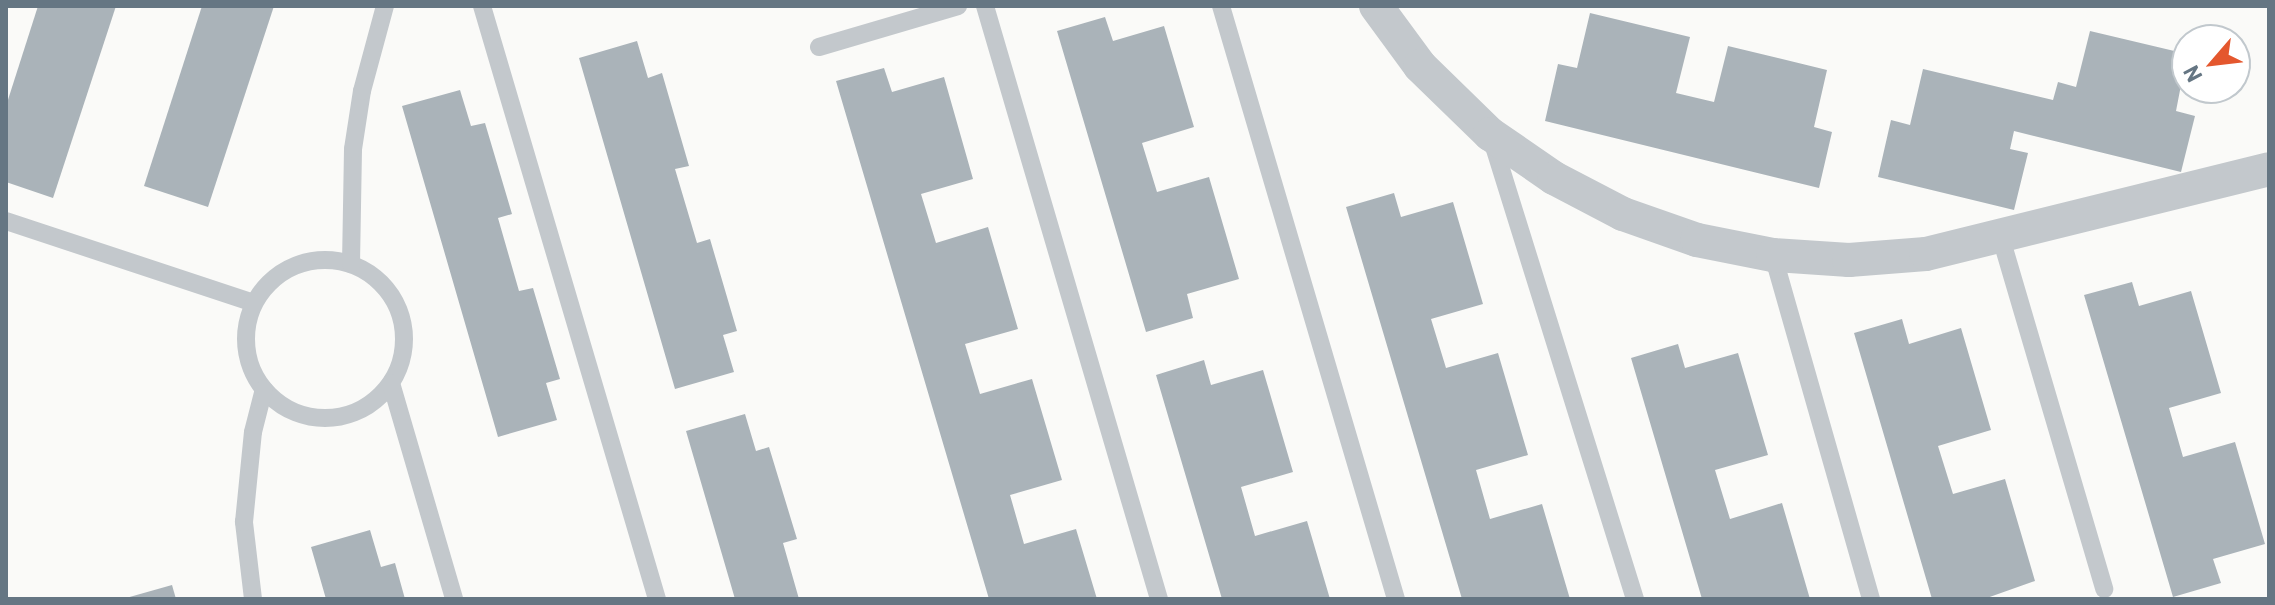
<!DOCTYPE html>
<html>
<head>
<meta charset="utf-8">
<style>
	body { margin:0 }
	#map { position:relative; width:2275px; height:605px; overflow:hidden; background:#fafaf8; font-family:Barlow,sans-serif }
	div>[style] { position:absolute }
	[style*='--x'] { left:calc(var(--x)*1px); top:calc(var(--y)*1px); width:calc(var(--w)*1px); rotate:calc(var(--a)*1deg) }
	.building>* { inset:0; background:#aab3b9 }
	.lane>* { height:18px; margin:-9px; padding:0 9px; transform-origin:9px; border-radius:9px; background:#c3c8cc }
	.lane>.ring { margin:-9px; padding:0; box-sizing:content-box; background:none; border:18px solid #c3c8cc; border-radius:50% }
	.street>* { height:34px; margin:-17px; padding:0 17px; transform-origin:17px; border-radius:17px; background:#c3c8cc }
	span { translate:-50% -50%; white-space:nowrap; text-align:center; line-height:1.15; -webkit-text-stroke:8px #fff; paint-order:stroke }
	.frame { position:absolute; inset:0; border:8px solid #657683; pointer-events:none }
	.north { position:absolute; left:2171px; top:24px; width:80px; height:80px; box-sizing:border-box; background:#fff; border:2px solid #c1c8cd; border-radius:50%; rotate:242deg; font-size:22px; font-weight:700; line-height:32px; text-align:center; color:#657683 }
	.north::after { content:''; display:block; margin:auto; width:28px; height:36px; background:#e4572e; clip-path:polygon(50% 0,100% 100%,50% 72%,0 100%) }
</style>
</head>
<body>
<div id="map">
	<div class="building">
		<i style="clip-path:polygon(38px 6px,116px 6px,53px 198px,6px 182px,6px 106px)"></i>
		<i style="clip-path:polygon(202px 6px,274px 6px,208px 207px,144px 186px)"></i>
		<i style="clip-path:polygon(1590px 13px,1690px 37px,1676px 93px,1714px 102px,1728px 46px,1827px 70px,1814px 127px,1832px 132px,1819px 188px,1545px 121px,1558px 64px,1577px 68px)"></i>
		<i style="clip-path:polygon(1105px 17px,1113px 41px,1164px 26px,1194px 127px,1142px 143px,1157px 192px,1209px 177px,1239px 279px,1187px 294px,1193px 318px,1146px 332px,1057px 31px)"></i>
		<i style="clip-path:polygon(2090px 31px,2187px 54px,2176px 111px,2195px 116px,2181px 172px,2014px 131px,2010px 149px,2028px 153px,2014px 210px,1878px 177px,1891px 120px,1910px 125px,1923px 69px,2053px 100px,2058px 82px,2076px 87px)"></i>
		<i style="clip-path:polygon(637px 41px,648px 78px,662px 73px,689px 166px,675px 169px,697px 243px,710px 239px,737px 331px,723px 335px,734px 372px,675px 389px,579px 58px)"></i>
		<i style="clip-path:polygon(884px 68px,892px 92px,944px 77px,973px 179px,921px 194px,936px 243px,988px 227px,1018px 329px,965px 344px,980px 394px,1032px 379px,1062px 480px,1010px 495px,1024px 544px,1076px 529px,1097px 599px,989px 599px,836px 81px)"></i>
		<i style="clip-path:polygon(460px 90px,471px 126px,485px 123px,512px 214px,498px 218px,519px 291px,533px 288px,560px 379px,546px 383px,557px 420px,498px 437px,402px 106px)"></i>
		<i style="clip-path:polygon(1394px 193px,1401px 217px,1453px 202px,1483px 304px,1431px 319px,1446px 368px,1498px 353px,1528px 455px,1476px 470px,1490px 519px,1542px 504px,1570px 599px,1462px 599px,1346px 207px)"></i>
		<i style="clip-path:polygon(2132px 282px,2139px 306px,2191px 291px,2221px 393px,2169px 408px,2183px 457px,2235px 442px,2265px 544px,2213px 559px,2221px 583px,2173px 597px,2084px 295px)"></i>
		<i style="clip-path:polygon(1902px 319px,1909px 344px,1961px 328px,1991px 430px,1938px 446px,1953px 494px,2005px 479px,2035px 581px,1984px 599px,1932px 599px,1854px 333px)"></i>
		<i style="clip-path:polygon(1678px 344px,1685px 368px,1738px 353px,1768px 455px,1715px 470px,1730px 519px,1782px 503px,1810px 599px,1702px 599px,1631px 358px)"></i>
		<i style="clip-path:polygon(1204px 360px,1211px 385px,1263px 370px,1293px 472px,1241px 487px,1255px 536px,1307px 521px,1330px 599px,1222px 599px,1156px 375px)"></i>
		<i style="clip-path:polygon(745px 414px,756px 451px,769px 447px,797px 539px,783px 543px,799px 599px,735px 599px,686px 431px)"></i>
		<i style="clip-path:polygon(370px 530px,381px 567px,395px 563px,405px 599px,326px 599px,311px 547px)"></i>
		<i style="clip-path:polygon(172px 585px,176px 599px,126px 599px,126px 598px)"></i>
	</div>
	<div class="lane">
		<i style="--x:482;--y:6;--w:618;--a:73.56"></i>
		<i style="--x:985;--y:6;--w:618;--a:73.65"></i>
		<i style="--x:1221;--y:6;--w:618;--a:73.56"></i>
		<i style="--x:819;--y:47;--w:145;--a:-16.4"></i>
		<i style="--x:1492;--y:140;--w:481;--a:72.7"></i>
		<i style="--x:6;--y:221;--w:261;--a:18.3"></i>
		<i style="--x:2001;--y:238;--w:366;--a:73.6"></i>
		<i style="--x:1773;--y:255;--w:358;--a:74.1"></i>
		<i class="ring" style="left:246px;top:260px;width:140px;height:140px"></i>
		<i style="--x:351;--y:264;--w:115;--a:-89"></i>
		<i style="--x:353;--y:149;--w:59;--a:-81.2"></i>
		<i style="--x:362;--y:91;--w:88;--a:-74.9"></i>
		<i style="--x:391;--y:383;--w:225;--a:73.7"></i>
		<i style="--x:253;--y:599;--w:78;--a:-96.7"></i>
		<i style="--x:244;--y:522;--w:90;--a:-84.3"></i>
		<i style="--x:253;--y:432;--w:44;--a:-75.7"></i>
	</div>
	<div class="street">
		<i style="--x:1376;--y:6;--w:74;--a:53.7"></i>
		<i style="--x:1420;--y:66;--w:98;--a:44.2"></i>
		<i style="--x:1490;--y:134;--w:78;--a:34.5"></i>
		<i style="--x:1554;--y:178;--w:78;--a:27.6"></i>
		<i style="--x:1623;--y:214;--w:78;--a:19.4"></i>
		<i style="--x:1697;--y:240;--w:77;--a:11.2"></i>
		<i style="--x:1773;--y:255;--w:76;--a:3.8"></i>
		<i style="--x:1849;--y:260;--w:77;--a:-4.5"></i>
		<i style="--x:1926;--y:254;--w:353;--a:-13.9"></i>
	</div>
	<div class="frame"></div>
	<div class="north">N</div>
</div>
</body>
</html>
